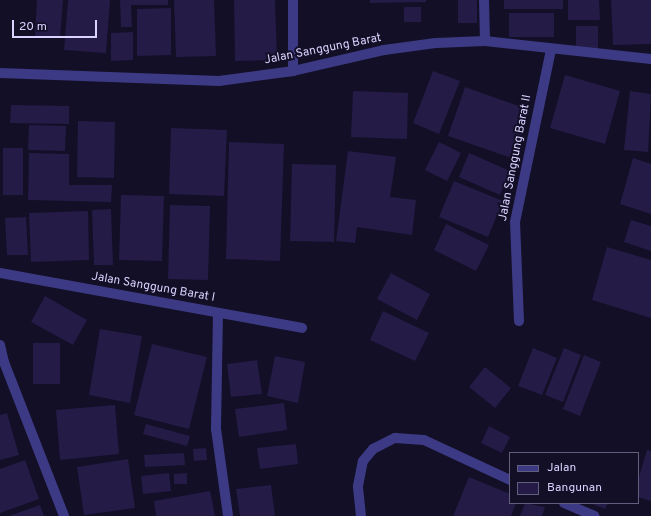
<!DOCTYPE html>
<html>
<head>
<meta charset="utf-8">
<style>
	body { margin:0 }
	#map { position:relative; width:651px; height:516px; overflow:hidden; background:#130f26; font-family:Overpass,sans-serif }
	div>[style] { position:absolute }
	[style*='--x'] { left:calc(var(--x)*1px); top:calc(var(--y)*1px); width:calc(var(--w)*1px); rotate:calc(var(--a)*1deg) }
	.building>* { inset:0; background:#241b47 }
	.minor>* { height:10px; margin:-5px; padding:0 5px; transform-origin:5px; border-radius:5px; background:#3d3a85 }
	span { translate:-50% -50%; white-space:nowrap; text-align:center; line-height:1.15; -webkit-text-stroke:4px #130f26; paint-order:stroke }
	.street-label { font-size:12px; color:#d9d4ff }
	.legend { position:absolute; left:509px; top:452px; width:130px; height:52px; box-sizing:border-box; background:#130f26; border:1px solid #625e7d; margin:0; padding:5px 7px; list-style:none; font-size:12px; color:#d9d4ff }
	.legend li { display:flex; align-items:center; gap:8px; height:20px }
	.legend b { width:20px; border:1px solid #625e7d }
	.scale { position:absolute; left:12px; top:20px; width:85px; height:18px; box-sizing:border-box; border:2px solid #d9d4ff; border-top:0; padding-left:5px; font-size:12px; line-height:14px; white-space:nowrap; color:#d9d4ff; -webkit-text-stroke:3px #130f26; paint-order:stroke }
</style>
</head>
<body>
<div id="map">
	<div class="building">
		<i style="clip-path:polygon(37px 0,63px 0,60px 38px,35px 36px)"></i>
		<i style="clip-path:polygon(68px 0,110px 0,106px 53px,64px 50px)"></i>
		<i style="clip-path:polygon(120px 0,168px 0,168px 5px,131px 5px,132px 27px,121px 27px)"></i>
		<i style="clip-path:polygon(174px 0,214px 0,216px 56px,176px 57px)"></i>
		<i style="clip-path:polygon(234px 0,275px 0,277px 60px,235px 61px)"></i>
		<i style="clip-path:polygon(370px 0,426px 0,426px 2px,370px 3px)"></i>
		<i style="clip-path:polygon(458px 0,477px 0,477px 23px,458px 23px)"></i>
		<i style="clip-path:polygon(504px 0,563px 0,563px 9px,504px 9px)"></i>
		<i style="clip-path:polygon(568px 0,599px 0,600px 20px,568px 20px)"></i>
		<i style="clip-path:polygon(611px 0,651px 0,651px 44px,613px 45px)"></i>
		<i style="clip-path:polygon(404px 7px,421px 7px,421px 22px,404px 22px)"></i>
		<i style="clip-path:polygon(171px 8px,171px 55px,137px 56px,137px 9px)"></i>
		<i style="clip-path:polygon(509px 13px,554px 13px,554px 37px,509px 37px)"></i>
		<i style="clip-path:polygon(576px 26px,598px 26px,598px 50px,576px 50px)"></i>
		<i style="clip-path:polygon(133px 32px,133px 60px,111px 61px,111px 33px)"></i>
		<i style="clip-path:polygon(433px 71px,460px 81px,439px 134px,413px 123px)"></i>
		<i style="clip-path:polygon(565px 75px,620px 91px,605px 144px,550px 128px)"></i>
		<i style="clip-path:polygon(465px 87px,530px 110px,514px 159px,448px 136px)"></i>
		<i style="clip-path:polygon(353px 91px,408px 93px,407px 139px,351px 137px)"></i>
		<i style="clip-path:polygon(630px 91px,651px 94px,648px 152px,624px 150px)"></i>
		<i style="clip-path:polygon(11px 105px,69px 106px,69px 124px,10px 123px)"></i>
		<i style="clip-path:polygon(78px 121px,115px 122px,114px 178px,77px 177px)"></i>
		<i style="clip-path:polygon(29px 125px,66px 126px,65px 151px,28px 150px)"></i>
		<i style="clip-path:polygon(171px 128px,227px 130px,224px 196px,169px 194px)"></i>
		<i style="clip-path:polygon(229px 142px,284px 144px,280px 261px,226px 259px)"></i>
		<i style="clip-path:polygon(439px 142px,461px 153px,447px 181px,425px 170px)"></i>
		<i style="clip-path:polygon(3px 148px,23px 148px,23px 195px,3px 195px)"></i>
		<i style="clip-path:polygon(348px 151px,396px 157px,390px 197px,416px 200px,412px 235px,357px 227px,355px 243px,336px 241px)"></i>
		<i style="clip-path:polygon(29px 153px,69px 154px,69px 185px,112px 185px,111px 202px,28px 200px)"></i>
		<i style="clip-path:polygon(469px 153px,510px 171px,500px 195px,459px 177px)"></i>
		<i style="clip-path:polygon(633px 158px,651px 164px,651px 214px,620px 204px)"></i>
		<i style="clip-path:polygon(292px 164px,336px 165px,334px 242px,290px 241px)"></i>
		<i style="clip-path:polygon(454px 181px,503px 201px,488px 237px,439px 217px)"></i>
		<i style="clip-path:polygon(121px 195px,164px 196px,162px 261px,119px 260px)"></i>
		<i style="clip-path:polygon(170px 205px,210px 206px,208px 280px,168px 279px)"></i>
		<i style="clip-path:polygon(111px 209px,113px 265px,94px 265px,92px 210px)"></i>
		<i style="clip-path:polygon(88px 211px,89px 260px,31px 262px,29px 213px)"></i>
		<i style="clip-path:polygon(26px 217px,28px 255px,7px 255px,5px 218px)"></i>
		<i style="clip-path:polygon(631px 220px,651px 226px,651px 251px,624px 242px)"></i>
		<i style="clip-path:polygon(446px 224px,489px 245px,476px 271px,434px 250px)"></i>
		<i style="clip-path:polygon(607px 247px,651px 260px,651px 318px,592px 300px)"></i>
		<i style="clip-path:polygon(391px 273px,430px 294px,417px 320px,377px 299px)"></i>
		<i style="clip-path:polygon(45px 296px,87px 320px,73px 345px,31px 322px)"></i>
		<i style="clip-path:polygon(383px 311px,429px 333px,415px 361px,370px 340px)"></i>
		<i style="clip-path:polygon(100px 329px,142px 336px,130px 403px,89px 395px)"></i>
		<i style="clip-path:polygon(33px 343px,60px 343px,60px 384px,33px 384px)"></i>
		<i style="clip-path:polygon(152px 344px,207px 357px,189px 429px,134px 415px)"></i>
		<i style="clip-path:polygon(533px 348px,557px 358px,542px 395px,518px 386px)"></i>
		<i style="clip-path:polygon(564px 348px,581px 355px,563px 402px,545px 395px)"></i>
		<i style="clip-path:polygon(584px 355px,601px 362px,580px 416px,563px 409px)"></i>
		<i style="clip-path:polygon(275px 356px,305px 362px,298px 403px,267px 396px)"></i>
		<i style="clip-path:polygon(257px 360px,262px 394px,231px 397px,227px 364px)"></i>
		<i style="clip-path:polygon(485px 367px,511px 388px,495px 408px,469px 387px)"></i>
		<i style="clip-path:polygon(284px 403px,287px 430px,239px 437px,235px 409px)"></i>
		<i style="clip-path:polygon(115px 405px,119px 454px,60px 460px,56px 410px)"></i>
		<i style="clip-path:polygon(7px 413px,19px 455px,0 460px,0 415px)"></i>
		<i style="clip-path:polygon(146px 424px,190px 436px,187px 446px,143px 434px)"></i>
		<i style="clip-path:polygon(489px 426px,510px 437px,502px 453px,481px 443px)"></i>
		<i style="clip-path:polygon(296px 444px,298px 464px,260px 469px,257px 448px)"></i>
		<i style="clip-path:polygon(206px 448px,207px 460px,194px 461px,193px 449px)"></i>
		<i style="clip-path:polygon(647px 450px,651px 451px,651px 501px,638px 497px,638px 480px)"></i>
		<i style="clip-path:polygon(184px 453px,185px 465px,145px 467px,144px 455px)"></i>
		<i style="clip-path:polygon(128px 459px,135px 508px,84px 515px,77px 467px)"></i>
		<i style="clip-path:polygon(25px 460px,39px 499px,0 513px,0 469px)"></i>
		<i style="clip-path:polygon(169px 473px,171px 491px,143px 494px,141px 476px)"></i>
		<i style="clip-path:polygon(187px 473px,187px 484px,174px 484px,174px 474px)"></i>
		<i style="clip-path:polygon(469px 477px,510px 494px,510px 503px,516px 503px,511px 516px,453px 516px)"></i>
		<i style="clip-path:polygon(271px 485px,275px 516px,240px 516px,236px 489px)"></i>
		<i style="clip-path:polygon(210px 491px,215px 516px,156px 516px,154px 501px)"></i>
		<i style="clip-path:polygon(525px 503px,545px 507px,542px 516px,520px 516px)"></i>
		<i style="clip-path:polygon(590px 503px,608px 503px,605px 509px)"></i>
		<i style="clip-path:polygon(40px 505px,44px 516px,9px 516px)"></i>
	</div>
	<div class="minor">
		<i style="--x:484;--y:0;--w:41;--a:88.6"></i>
		<i style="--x:293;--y:71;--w:71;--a:-90"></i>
		<i style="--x:0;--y:73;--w:219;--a:2.1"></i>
		<i style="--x:219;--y:81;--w:75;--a:-7.7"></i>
		<i style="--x:293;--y:71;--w:93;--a:-13"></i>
		<i style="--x:384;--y:50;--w:52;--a:-7.7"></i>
		<i style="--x:436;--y:43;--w:49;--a:-2.3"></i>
		<i style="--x:485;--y:41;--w:167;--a:6.2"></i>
		<i style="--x:0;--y:273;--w:307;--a:10.3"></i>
		<i style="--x:218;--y:313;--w:116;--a:91"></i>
		<i style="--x:216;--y:429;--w:88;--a:82.1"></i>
		<i style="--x:519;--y:321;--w:99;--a:-92.3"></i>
		<i style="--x:515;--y:222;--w:177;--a:-78.2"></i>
		<i style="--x:0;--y:345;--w:17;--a:77"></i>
		<i style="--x:4;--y:362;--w:165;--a:68.7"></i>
		<i style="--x:564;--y:503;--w:33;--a:23"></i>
		<i style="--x:361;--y:516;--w:30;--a:-96"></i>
		<i style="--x:358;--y:486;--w:25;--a:-79"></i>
		<i style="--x:363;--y:461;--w:16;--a:-50"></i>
		<i style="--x:373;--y:449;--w:25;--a:-27"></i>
		<i style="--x:395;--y:438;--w:29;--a:4"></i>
		<i style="--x:424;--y:440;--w:95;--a:24.9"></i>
	</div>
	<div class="street-label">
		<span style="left:323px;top:50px;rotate:-11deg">Jalan Sanggung Barat</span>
		<span style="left:516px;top:158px;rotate:-79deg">Jalan Sanggung Barat II</span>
		<span style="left:153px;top:288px;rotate:10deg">Jalan Sanggung Barat I</span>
	</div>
	<ul class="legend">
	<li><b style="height:5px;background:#3d3a85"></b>Jalan</li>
	<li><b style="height:11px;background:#241b47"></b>Bangunan</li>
	</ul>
	<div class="scale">20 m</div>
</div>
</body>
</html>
